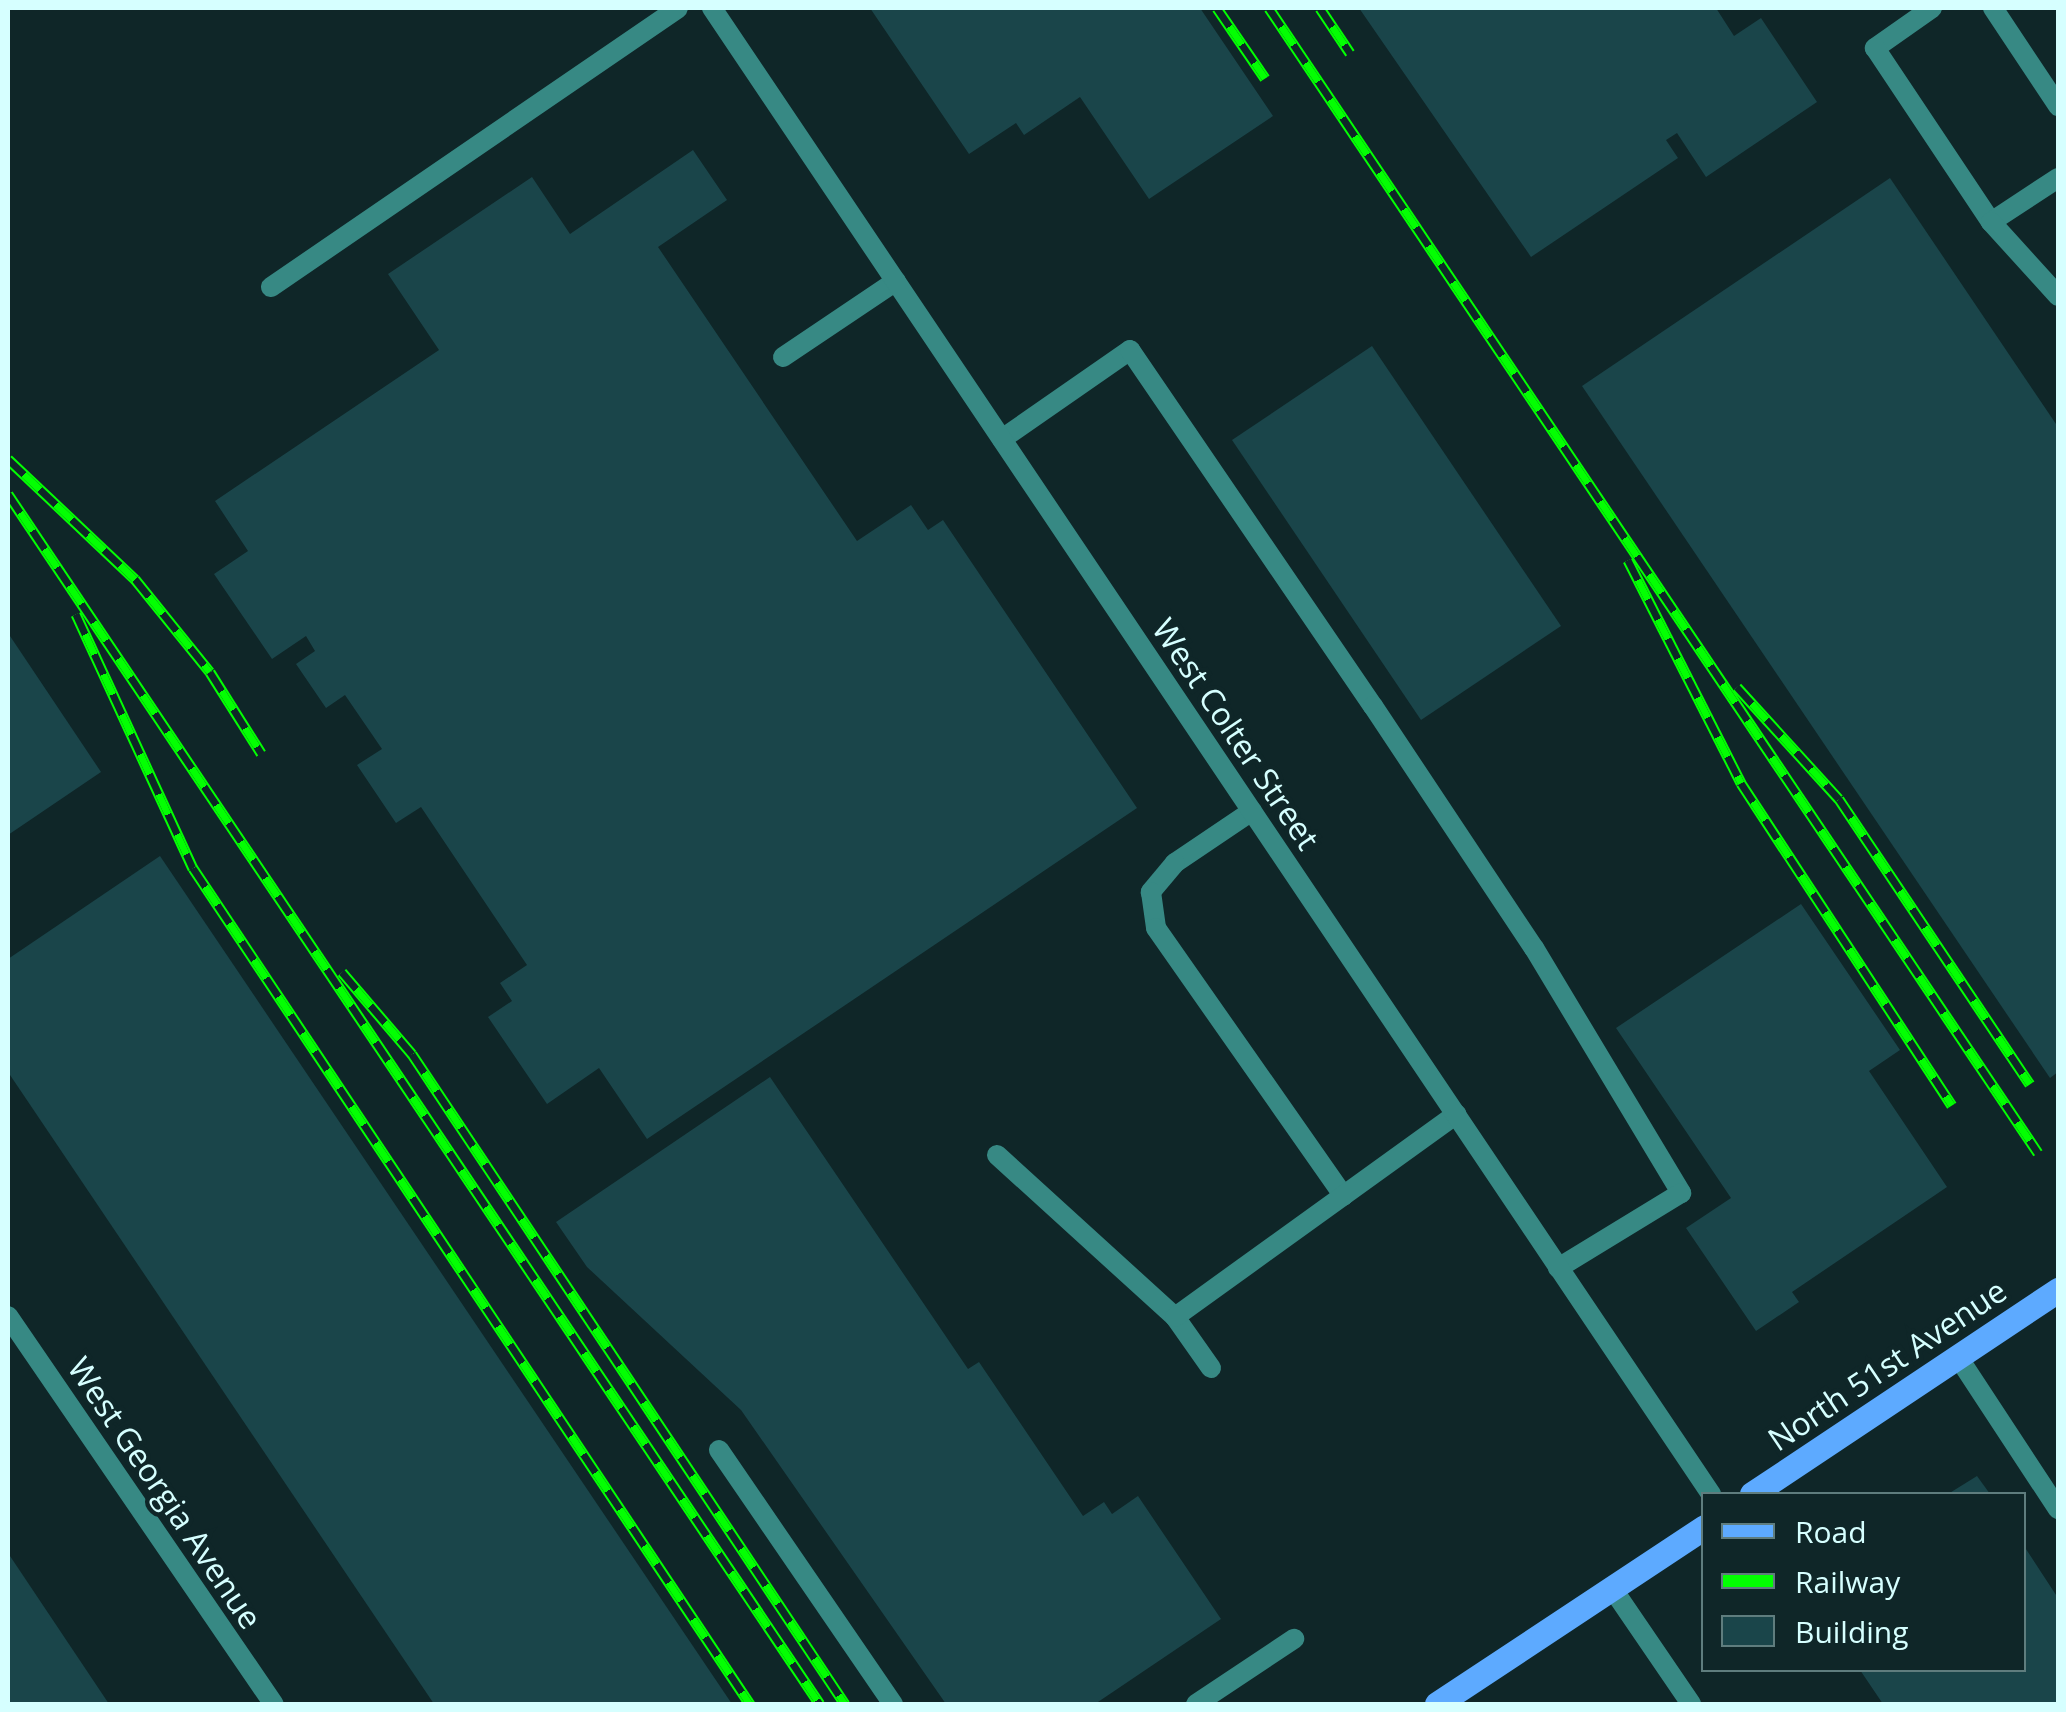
<!DOCTYPE html>
<html>
<head>
<meta charset="utf-8">
<style>
	body { margin:0 }
	#map { position:relative; width:2066px; height:1712px; overflow:hidden; background:#0f2628; font-family:"Open Sans",sans-serif }
	div>[style] { position:absolute }
	[style*='--x'] { left:calc(var(--x)*1px); top:calc(var(--y)*1px); width:calc(var(--w)*1px); rotate:calc(var(--a)*1deg) }
	.building>* { inset:0; background:#1a454a }
	.lane>* { height:20px; margin:-10px; padding:0 10px; transform-origin:10px; border-radius:10px; background:#378984 }
	.street>* { height:20px; margin:-10px; padding:0 10px; transform-origin:10px; border-radius:10px; background:#378984 }
	.primary>* { height:25px; margin:-12.5px; padding:0 12.5px; transform-origin:12.5px; border-radius:12.5px; background:#5daaff }
	.rail>* { height:11px; margin-top:-5.5px; transform-origin:0; background:repeating-linear-gradient(90deg,#0f2628 0 22px,#03ff02 0 44px); box-sizing:border-box; border-block:2px solid #03ff02 }
	span { translate:-50% -50%; white-space:nowrap; text-align:center; line-height:1.15; -webkit-text-stroke:9px #0f2628; paint-order:stroke }
	.street-label { font-size:32px; color:#d6ffff }
	.frame { position:absolute; inset:0; border:10px solid #d6ffff; pointer-events:none }
	.legend { position:absolute; left:1701px; top:1492px; width:325px; height:180px; box-sizing:border-box; background:#0f2628; border:2px solid #5f7d7e; margin:0; padding:12px 18px; list-style:none; font-size:30px; color:#d6ffff }
	.legend li { display:flex; align-items:center; gap:20px; height:50px }
	.legend b { width:50px; border:2px solid #5f7d7e }
</style>
</head>
<body>
<div id="map">
	<div class="building">
		<i style="clip-path:polygon(870px 8px,1200px 8px,1273px 116px,1149px 199px,1080px 97px,1024px 135px,1016px 123px,969px 154px)"></i>
		<i style="clip-path:polygon(1359px 8px,1716px 8px,1734px 36px,1761px 18px,1817px 102px,1706px 177px,1677px 133px,1666px 140px,1678px 158px,1531px 257px)"></i>
		<i style="clip-path:polygon(693px 150px,727px 200px,658px 247px,857px 541px,911px 505px,928px 530px,943px 520px,1137px 808px,647px 1139px,599px 1068px,547px 1104px,488px 1017px,512px 1001px,500px 983px,527px 965px,421px 807px,396px 823px,357px 765px,382px 749px,345px 695px,326px 708px,296px 664px,315px 651px,306px 636px,272px 659px,214px 574px,248px 551px,215px 501px,439px 350px,388px 274px,532px 177px,570px 234px)"></i>
		<i style="clip-path:polygon(1890px 178px,2058px 427px,2058px 1072px,2050px 1078px,1582px 386px)"></i>
		<i style="clip-path:polygon(1372px 346px,1561px 626px,1421px 720px,1232px 440px)"></i>
		<i style="clip-path:polygon(8px 633px,101px 772px,8px 835px)"></i>
		<i style="clip-path:polygon(160px 856px,732px 1704px,434px 1704px,8px 1072px,8px 959px)"></i>
		<i style="clip-path:polygon(1801px 904px,1900px 1050px,1869px 1071px,1947px 1187px,1792px 1292px,1799px 1302px,1756px 1331px,1686px 1228px,1731px 1198px,1616px 1028px)"></i>
		<i style="clip-path:polygon(770px 1077px,968px 1369px,979px 1362px,1083px 1516px,1104px 1502px,1112px 1514px,1138px 1496px,1221px 1619px,1095px 1704px,946px 1704px,741px 1410px,587px 1267px,556px 1222px)"></i>
		<i style="clip-path:polygon(1977px 1476px,1990px 1494px,1948px 1494px)"></i>
		<i style="clip-path:polygon(2024px 1546px,2058px 1598px,2058px 1704px,1883px 1704px,1860px 1670px,2024px 1670px)"></i>
		<i style="clip-path:polygon(8px 1553px,109px 1704px,8px 1704px)"></i>
	</div>
	<div class="lane">
		<i style="--x:1932;--y:8;--w:70;--a:144.9"></i>
		<i style="--x:1875;--y:48;--w:209;--a:56.3"></i>
		<i style="--x:1991;--y:222;--w:80;--a:-33.3"></i>
		<i style="--x:1991;--y:222;--w:100;--a:47.8"></i>
		<i style="--x:271;--y:287;--w:493;--a:-34.4"></i>
		<i style="--x:783;--y:357;--w:136;--a:-33.9"></i>
		<i style="--x:1002;--y:439;--w:156;--a:-34.8"></i>
		<i style="--x:1130;--y:350;--w:431;--a:55.7"></i>
		<i style="--x:1373;--y:706;--w:291;--a:56.4"></i>
		<i style="--x:1534;--y:948;--w:286;--a:59"></i>
		<i style="--x:1681;--y:1193;--w:144;--a:148.6"></i>
		<i style="--x:1252;--y:811;--w:93;--a:146"></i>
		<i style="--x:1175;--y:863;--w:38;--a:130"></i>
		<i style="--x:1151;--y:892;--w:36;--a:82"></i>
		<i style="--x:1156;--y:928;--w:327;--a:55"></i>
		<i style="--x:997;--y:1155;--w:241;--a:42.3"></i>
		<i style="--x:8;--y:1316;--w:470;--a:55.6"></i>
		<i style="--x:1958;--y:1357;--w:182;--a:56.7"></i>
		<i style="--x:1211;--y:1368;--w:62;--a:-125.2"></i>
		<i style="--x:1175;--y:1317;--w:347;--a:-35.8"></i>
		<i style="--x:719;--y:1450;--w:308;--a:55.6"></i>
		<i style="--x:1612;--y:1588;--w:140;--a:55.7"></i>
		<i style="--x:1196;--y:1704;--w:118;--a:-33.6"></i>
	</div>
	<div class="street">
		<i style="--x:712;--y:8;--w:1791;--a:56.09"></i>
		<i style="--x:1993;--y:8;--w:118;--a:56.4"></i>
	</div>
	<div class="primary">
		<i style="--x:1752;--y:1494;--w:368;--a:-33.7"></i>
		<i style="--x:1437;--y:1704;--w:320;--a:-33.5"></i>
	</div>
	<div class="rail">
		<i style="--x:1217;--y:8;--w:85;--a:55.6"></i>
		<i style="--x:1269;--y:8;--w:1379;--a:56.11"></i>
		<i style="--x:1320;--y:8;--w:54;--a:56.3"></i>
		<i style="--x:8;--y:459;--w:175;--a:43.4"></i>
		<i style="--x:135;--y:579;--w:119;--a:51.1"></i>
		<i style="--x:210;--y:672;--w:96;--a:57.8"></i>
		<i style="--x:8;--y:494;--w:1457;--a:56.14"></i>
		<i style="--x:1628;--y:560;--w:250;--a:63.1"></i>
		<i style="--x:1741;--y:783;--w:385;--a:56.8"></i>
		<i style="--x:76;--y:614;--w:280;--a:65.3"></i>
		<i style="--x:193;--y:868;--w:1005;--a:56.33"></i>
		<i style="--x:1737;--y:687;--w:151;--a:47.7"></i>
		<i style="--x:1839;--y:799;--w:343;--a:56.2"></i>
		<i style="--x:342;--y:972;--w:108;--a:49.5"></i>
		<i style="--x:412;--y:1054;--w:781;--a:56.33"></i>
	</div>
	<div class="street-label">
		<span style="left:1236px;top:734px;rotate:56deg">West Colter Street</span>
		<span style="left:1887px;top:1365px;rotate:-34deg">North 51st Avenue</span>
		<span style="left:165px;top:1493px;rotate:56deg">West Georgia Avenue</span>
	</div>
	<div class="frame"></div>
	<ul class="legend">
	<li><b style="height:12px;background:#5daaff"></b>Road</li>
	<li><b style="height:12px;background:#03ff02"></b>Railway</li>
	<li><b style="height:28px;background:#1a454a"></b>Building</li>
	</ul>
</div>
</body>
</html>
